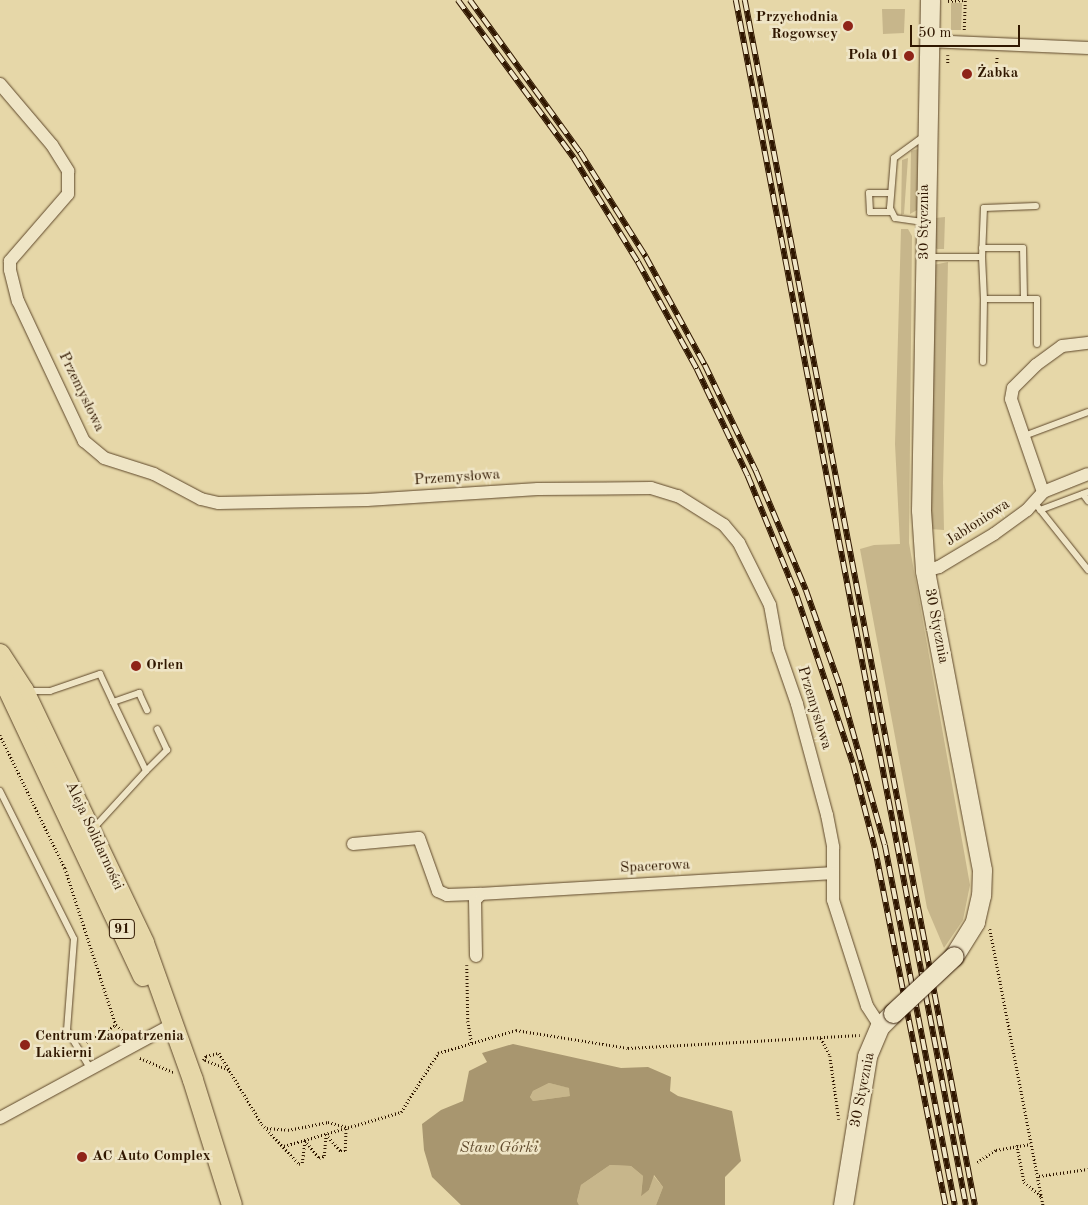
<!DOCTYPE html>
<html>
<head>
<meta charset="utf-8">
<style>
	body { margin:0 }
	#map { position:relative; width:1088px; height:1205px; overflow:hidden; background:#e6d7a8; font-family:"Old Standard TT",serif }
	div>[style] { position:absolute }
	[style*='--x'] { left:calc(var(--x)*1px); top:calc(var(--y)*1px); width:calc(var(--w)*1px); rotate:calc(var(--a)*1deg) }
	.green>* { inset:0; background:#c7b68b }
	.water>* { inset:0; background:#a8966f }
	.path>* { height:2.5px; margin-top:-1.25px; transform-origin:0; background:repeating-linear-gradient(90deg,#301700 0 1px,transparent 0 3.5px) }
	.roads { filter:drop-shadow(0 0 1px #5e472a) drop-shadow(0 0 1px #5e472a) }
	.lane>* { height:6px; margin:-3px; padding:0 3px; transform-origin:3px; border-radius:3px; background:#efe5c6 }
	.street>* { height:12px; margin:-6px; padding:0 6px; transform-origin:6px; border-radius:6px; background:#efe5c6 }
	.secondary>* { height:19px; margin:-9.5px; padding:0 9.5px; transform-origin:9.5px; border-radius:9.5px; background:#efe5c6 }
	.primary>* { height:20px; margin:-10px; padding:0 10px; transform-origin:10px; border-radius:10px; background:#e6d7a8 }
	.rail>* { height:5.5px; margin-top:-2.75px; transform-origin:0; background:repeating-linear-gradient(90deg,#efe5c6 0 11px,#301700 0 22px); box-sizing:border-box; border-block:1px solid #301700 }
	.bridges { filter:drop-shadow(0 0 1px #301700) drop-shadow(0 0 1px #301700) }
	.secondary-bridge>* { height:19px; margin:-9.5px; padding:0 9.5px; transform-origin:9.5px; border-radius:9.5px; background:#efe5c6 }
	.dots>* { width:14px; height:14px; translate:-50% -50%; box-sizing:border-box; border:2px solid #efe5c6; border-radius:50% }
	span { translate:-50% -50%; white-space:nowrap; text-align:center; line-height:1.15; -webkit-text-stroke:5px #efe5c6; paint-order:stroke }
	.shield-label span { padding:1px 4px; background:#efe5c6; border:1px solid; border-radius:4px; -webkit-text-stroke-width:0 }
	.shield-label { font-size:14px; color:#301700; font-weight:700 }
	.poi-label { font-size:15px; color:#301700; font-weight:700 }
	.right { translate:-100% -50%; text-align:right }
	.left { translate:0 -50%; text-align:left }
	.street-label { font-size:15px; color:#301700 }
	.water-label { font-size:16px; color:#604a2c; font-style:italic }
	.scale { position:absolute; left:910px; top:25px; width:110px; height:22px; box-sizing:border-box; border:2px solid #301700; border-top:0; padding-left:6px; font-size:15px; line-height:18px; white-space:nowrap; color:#301700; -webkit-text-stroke:4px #efe5c6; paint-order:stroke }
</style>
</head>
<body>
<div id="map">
	<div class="green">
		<i style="clip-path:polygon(951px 3px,962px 3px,961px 30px,951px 30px)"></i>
		<i style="clip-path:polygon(882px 9px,905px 9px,904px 33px,883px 34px)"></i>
		<i style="clip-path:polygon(918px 149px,917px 210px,910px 214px,911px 151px)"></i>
		<i style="clip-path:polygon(908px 158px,904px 214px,901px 215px,902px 160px)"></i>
		<i style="clip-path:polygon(945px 217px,944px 249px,937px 249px,934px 246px,935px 218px)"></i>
		<i style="clip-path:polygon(901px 229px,908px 229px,912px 236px,909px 543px,970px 885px,963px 920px,944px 948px,927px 908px,860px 549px,874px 545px,900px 544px,895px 444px)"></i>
		<i style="clip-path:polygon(948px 262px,943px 482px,944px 530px,930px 529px,933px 265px)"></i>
		<i style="clip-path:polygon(549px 1083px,570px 1088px,570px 1096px,533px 1101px,530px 1097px,533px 1091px)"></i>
		<i style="clip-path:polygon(610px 1165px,631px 1166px,643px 1176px,641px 1195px,649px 1190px,653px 1175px,663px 1187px,656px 1205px,579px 1205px,577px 1201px,581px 1185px)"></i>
	</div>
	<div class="water">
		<i style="clip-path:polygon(evenodd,513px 1044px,621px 1068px,648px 1067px,671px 1077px,670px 1091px,678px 1096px,732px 1111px,741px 1161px,725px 1177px,725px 1205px,656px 1205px,663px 1187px,654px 1175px,649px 1190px,641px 1196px,643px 1176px,631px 1166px,610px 1165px,581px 1185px,577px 1201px,579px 1205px,461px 1205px,432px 1177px,424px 1150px,422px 1124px,441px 1110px,463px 1101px,469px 1071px,487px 1062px,482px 1053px,513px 1044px,549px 1083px,569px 1088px,570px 1096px,533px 1101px,530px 1097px,533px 1091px,549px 1083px)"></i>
	</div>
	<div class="path">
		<i style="--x:948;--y:1;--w:16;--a:-4"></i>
		<i style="--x:964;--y:30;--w:30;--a:-88"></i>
		<i style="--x:948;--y:55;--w:8;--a:90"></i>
		<i style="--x:996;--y:66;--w:10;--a:-84"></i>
		<i style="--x:0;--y:735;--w:148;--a:64"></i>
		<i style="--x:65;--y:868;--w:165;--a:72"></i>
		<i style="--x:116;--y:1025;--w:15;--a:42"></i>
		<i style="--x:990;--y:929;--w:281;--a:79.1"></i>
		<i style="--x:467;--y:965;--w:56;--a:89"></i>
		<i style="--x:468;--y:1021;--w:22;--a:80"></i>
		<i style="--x:821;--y:1038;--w:20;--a:63"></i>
		<i style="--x:830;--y:1056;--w:64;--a:81.9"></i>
		<i style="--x:86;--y:1042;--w:34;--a:-30"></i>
		<i style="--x:140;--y:1058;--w:36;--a:23"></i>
		<i style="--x:203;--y:1060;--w:5;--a:-53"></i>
		<i style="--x:206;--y:1056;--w:13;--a:-13"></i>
		<i style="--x:219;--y:1053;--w:83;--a:58.8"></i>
		<i style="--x:262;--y:1124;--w:54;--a:47.2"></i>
		<i style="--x:299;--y:1164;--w:3;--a:-18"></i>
		<i style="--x:302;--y:1163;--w:23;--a:-83"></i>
		<i style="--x:305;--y:1140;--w:23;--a:52"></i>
		<i style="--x:319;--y:1158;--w:5;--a:-22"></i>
		<i style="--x:324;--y:1156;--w:22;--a:-85"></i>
		<i style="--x:326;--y:1134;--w:23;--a:49"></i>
		<i style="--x:341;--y:1151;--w:4;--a:0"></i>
		<i style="--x:345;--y:1151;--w:23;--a:-88"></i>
		<i style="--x:205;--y:1060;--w:27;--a:22"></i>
		<i style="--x:267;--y:1128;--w:21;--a:5"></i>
		<i style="--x:288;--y:1130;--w:41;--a:-11.3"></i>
		<i style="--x:328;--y:1122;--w:20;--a:15"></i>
		<i style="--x:1017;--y:1145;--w:38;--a:79"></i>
		<i style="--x:1024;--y:1182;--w:23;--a:40"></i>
		<i style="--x:284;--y:1146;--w:122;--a:-16.2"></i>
		<i style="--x:401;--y:1112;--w:70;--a:-57.9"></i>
		<i style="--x:438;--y:1053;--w:81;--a:-16.4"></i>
		<i style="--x:516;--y:1030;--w:113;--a:9.1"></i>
		<i style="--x:628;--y:1048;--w:232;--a:-3.2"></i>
		<i style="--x:977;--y:1162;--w:22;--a:-32"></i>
		<i style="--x:996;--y:1150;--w:35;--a:-10"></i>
		<i style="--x:1039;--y:1176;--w:49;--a:-8.1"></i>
	</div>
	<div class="roads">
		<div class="lane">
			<i style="--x:891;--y:212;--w:21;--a:180"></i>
			<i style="--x:870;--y:212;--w:19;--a:-93"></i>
			<i style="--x:869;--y:193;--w:22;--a:0"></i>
			<i style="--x:923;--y:222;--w:28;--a:-172"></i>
			<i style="--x:895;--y:218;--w:11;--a:-117"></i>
			<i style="--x:890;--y:208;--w:50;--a:-85.4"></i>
			<i style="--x:894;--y:158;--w:37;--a:-36"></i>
			<i style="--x:926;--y:257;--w:56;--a:0"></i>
			<i style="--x:982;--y:257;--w:49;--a:-87.7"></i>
			<i style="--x:984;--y:208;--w:52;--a:-2.2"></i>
			<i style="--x:982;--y:257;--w:42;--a:87.3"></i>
			<i style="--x:984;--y:299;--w:40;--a:0"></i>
			<i style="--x:1024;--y:299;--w:51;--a:-91.1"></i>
			<i style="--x:1023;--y:248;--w:41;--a:180"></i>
			<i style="--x:1024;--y:299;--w:13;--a:0"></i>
			<i style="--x:1037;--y:299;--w:45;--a:90"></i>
			<i style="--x:983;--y:362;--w:63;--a:-89.1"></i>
			<i style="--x:1024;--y:436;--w:68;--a:-20.6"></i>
			<i style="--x:1083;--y:494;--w:9;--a:54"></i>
			<i style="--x:1034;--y:502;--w:87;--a:51.5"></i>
			<i style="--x:1040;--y:510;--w:51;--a:-20.6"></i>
			<i style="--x:26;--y:691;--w:24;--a:0"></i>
			<i style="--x:50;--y:691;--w:53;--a:-18.8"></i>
			<i style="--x:100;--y:674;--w:31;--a:65"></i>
			<i style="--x:113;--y:702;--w:76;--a:64.4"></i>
			<i style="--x:146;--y:771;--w:79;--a:132.4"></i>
			<i style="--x:113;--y:702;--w:28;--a:-19"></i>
			<i style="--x:139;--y:693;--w:19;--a:65"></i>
			<i style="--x:146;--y:771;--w:30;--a:-45"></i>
			<i style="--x:167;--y:750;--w:23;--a:-115"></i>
			<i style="--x:0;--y:791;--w:165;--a:63.4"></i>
			<i style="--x:74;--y:939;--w:91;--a:94.4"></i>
			<i style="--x:67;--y:1030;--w:44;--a:58.8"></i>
		</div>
		<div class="street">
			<i style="--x:928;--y:41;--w:160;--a:2.5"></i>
			<i style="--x:0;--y:84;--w:80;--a:49.6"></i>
			<i style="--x:52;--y:145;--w:31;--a:58"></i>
			<i style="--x:68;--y:171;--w:23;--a:90"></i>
			<i style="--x:68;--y:194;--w:89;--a:130.9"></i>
			<i style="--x:10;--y:261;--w:9;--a:90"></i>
			<i style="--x:10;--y:270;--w:32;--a:76"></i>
			<i style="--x:18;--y:301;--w:155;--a:64.8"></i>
			<i style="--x:84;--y:441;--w:26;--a:40"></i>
			<i style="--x:104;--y:458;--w:52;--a:17.7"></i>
			<i style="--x:154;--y:474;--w:53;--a:28"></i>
			<i style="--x:201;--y:499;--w:18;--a:13"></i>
			<i style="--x:219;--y:503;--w:148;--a:-1.2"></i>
			<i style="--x:367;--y:500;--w:171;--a:-3.7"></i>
			<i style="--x:538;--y:489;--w:113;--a:-0.5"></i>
			<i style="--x:651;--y:488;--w:28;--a:17"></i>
			<i style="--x:678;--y:496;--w:54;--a:32.2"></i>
			<i style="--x:724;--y:525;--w:23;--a:50"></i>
			<i style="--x:739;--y:543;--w:69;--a:63.4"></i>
			<i style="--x:770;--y:605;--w:45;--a:79.7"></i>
			<i style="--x:778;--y:649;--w:58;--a:70.9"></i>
			<i style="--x:797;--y:704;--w:115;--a:74.9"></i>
			<i style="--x:827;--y:815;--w:33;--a:79"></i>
			<i style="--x:833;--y:847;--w:53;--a:90"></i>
			<i style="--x:833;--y:900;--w:111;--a:72.2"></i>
			<i style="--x:867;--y:1006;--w:24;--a:57"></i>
			<i style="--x:1043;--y:492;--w:98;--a:-109"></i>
			<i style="--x:1011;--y:399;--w:11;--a:-80"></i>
			<i style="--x:1013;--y:388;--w:33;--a:-45"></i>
			<i style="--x:1036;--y:365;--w:32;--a:-36"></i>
			<i style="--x:1062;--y:346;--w:26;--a:-7"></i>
			<i style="--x:925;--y:571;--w:15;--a:-16"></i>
			<i style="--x:939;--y:567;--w:64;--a:-31"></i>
			<i style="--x:994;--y:534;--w:41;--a:-36"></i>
			<i style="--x:1027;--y:510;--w:24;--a:-48"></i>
			<i style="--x:1043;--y:492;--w:48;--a:-21.8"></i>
			<i style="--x:353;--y:844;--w:66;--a:-5.2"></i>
			<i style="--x:419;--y:838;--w:56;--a:70.3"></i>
			<i style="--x:438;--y:891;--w:10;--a:24"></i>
			<i style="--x:447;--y:895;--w:34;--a:-2"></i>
			<i style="--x:476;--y:956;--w:56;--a:-91"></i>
			<i style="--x:475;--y:900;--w:8;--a:-45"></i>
			<i style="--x:481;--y:894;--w:352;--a:-3.4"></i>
			<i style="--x:0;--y:1118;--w:195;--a:-28.5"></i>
		</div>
		<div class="secondary">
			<i style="--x:930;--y:0;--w:510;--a:91.01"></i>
			<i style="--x:921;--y:510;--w:61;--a:86.2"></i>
			<i style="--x:925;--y:571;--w:304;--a:79.2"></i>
			<i style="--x:982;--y:870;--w:25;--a:92"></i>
			<i style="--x:981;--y:895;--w:28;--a:103"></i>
			<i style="--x:975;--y:922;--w:40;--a:122"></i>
			<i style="--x:843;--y:1205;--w:151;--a:-80.8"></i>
			<i style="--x:867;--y:1056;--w:33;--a:-67"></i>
			<i style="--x:880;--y:1026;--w:18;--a:-45"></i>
		</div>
		<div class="primary">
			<i style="--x:0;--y:654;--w:44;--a:57"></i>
			<i style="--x:24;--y:691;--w:279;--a:64.5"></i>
			<i style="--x:144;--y:943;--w:145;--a:70.3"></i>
			<i style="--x:193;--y:1080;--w:131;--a:72.7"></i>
			<i style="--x:0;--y:672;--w:336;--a:64.8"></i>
		</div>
	</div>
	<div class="rail">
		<i style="--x:458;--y:0;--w:196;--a:53.7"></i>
		<i style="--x:574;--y:158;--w:122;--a:58.4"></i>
		<i style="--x:638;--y:262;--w:122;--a:61.1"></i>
		<i style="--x:697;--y:369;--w:119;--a:64.5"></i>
		<i style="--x:748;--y:476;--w:130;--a:67.8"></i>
		<i style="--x:797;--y:596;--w:176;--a:71.5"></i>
		<i style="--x:853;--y:763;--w:88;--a:75.5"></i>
		<i style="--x:875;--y:848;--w:364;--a:78.8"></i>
		<i style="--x:470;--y:0;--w:188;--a:54.1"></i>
		<i style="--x:580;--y:152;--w:124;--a:57.8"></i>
		<i style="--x:646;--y:257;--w:123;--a:61.4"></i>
		<i style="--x:705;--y:365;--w:118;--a:64.3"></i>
		<i style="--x:756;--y:471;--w:129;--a:67.2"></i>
		<i style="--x:806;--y:590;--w:102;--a:70.5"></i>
		<i style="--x:840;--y:686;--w:165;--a:74.2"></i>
		<i style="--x:885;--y:845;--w:367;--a:79"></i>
		<i style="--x:736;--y:0;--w:1227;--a:79.19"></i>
		<i style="--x:745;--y:0;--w:1227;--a:79.19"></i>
	</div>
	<div class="bridges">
		<div class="secondary-bridge">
			<i style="--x:893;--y:1013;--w:83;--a:-43.1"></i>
		</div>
	</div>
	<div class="dots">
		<i style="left:848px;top:26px;background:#8f2418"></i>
		<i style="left:909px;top:56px;background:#8f2418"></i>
		<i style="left:967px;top:74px;background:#8f2418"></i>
		<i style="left:136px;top:666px;background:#8f2418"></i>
		<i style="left:25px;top:1045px;background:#8f2418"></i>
		<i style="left:82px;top:1157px;background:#8f2418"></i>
	</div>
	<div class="shield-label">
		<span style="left:122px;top:929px">91</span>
	</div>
	<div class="poi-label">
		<span class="right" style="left:838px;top:26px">Przychodnia<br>Rogowscy</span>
		<span class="right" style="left:899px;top:56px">Pola 01</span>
		<span class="left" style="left:977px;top:74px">Żabka</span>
		<span class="left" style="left:146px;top:666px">Orlen</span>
		<span class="left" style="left:35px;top:1045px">Centrum Zaopatrzenia<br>Lakierni</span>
		<span class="left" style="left:92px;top:1157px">AC Auto Complex</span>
	</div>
	<div class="street-label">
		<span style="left:925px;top:222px;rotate:-90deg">30 Stycznia</span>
		<span style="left:81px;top:392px;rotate:64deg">Przemysłowa</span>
		<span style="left:457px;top:478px;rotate:-4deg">Przemysłowa</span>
		<span style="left:978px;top:523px;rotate:-33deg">Jabłoniowa</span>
		<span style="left:936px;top:626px;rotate:79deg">30 Stycznia</span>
		<span style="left:814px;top:708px;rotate:73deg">Przemysłowa</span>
		<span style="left:94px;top:836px;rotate:65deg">Aleja Solidarności</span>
		<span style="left:655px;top:867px;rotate:-3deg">Spacerowa</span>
		<span style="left:863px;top:1090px;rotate:-79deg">30 Stycznia</span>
	</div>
	<div class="water-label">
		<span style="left:499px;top:1148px">Staw Górki</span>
	</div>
	<div class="scale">50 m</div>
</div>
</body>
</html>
